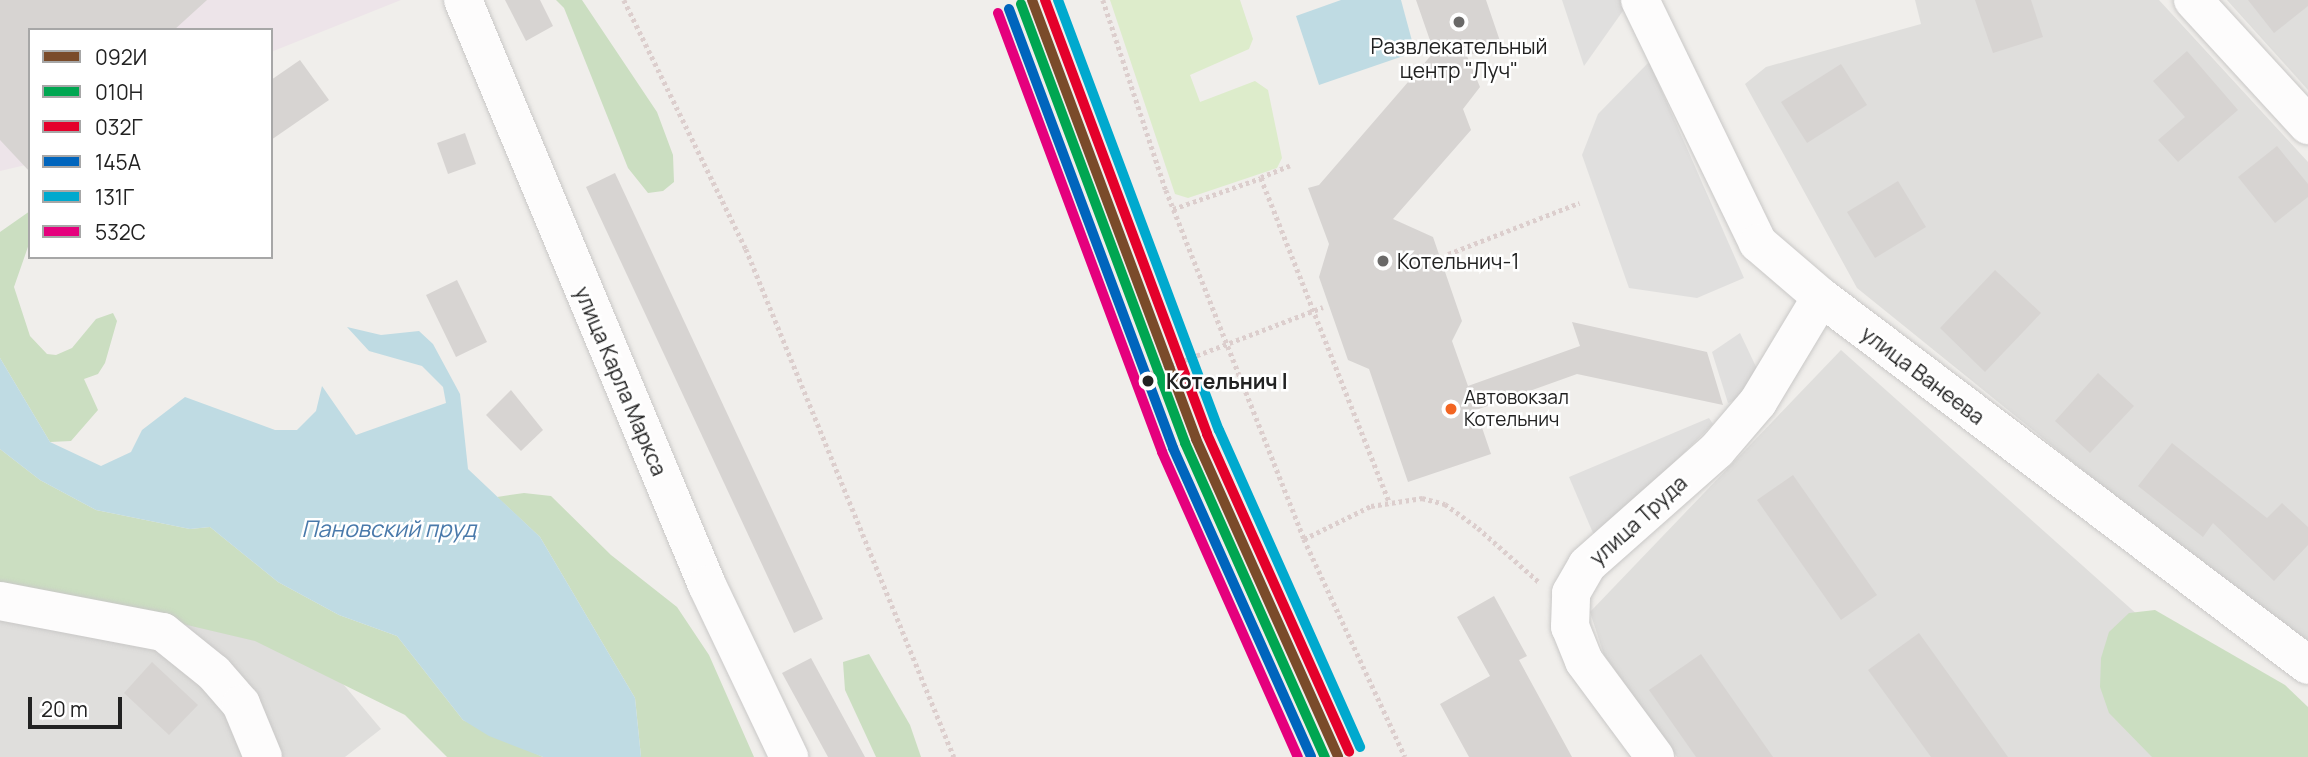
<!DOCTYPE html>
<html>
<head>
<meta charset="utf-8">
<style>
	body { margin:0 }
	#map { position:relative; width:2308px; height:757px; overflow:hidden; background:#f0eeeb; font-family:Manrope,sans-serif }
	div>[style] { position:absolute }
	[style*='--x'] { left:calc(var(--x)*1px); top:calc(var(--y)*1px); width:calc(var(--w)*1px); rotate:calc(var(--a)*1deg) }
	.residential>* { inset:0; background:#dfdedc }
	.industrial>* { inset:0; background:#ede4e9 }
	.grass>* { inset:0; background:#ddeccb }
	.forest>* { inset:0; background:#cbdec1 }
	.parking>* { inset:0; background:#e0dfde }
	.water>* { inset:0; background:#bfdbe3 }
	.building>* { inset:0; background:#d7d4d2 }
	.path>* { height:4.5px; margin-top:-2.25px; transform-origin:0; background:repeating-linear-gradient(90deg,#dccecd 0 3.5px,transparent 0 7px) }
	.roads { filter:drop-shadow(0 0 2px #c9c8c7) drop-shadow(0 0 2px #c9c8c7) }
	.minor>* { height:38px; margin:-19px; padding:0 19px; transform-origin:19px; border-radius:19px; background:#fdfcfc }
	.rail-1>* { height:10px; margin:-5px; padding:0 5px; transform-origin:5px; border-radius:5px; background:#7a4b2a }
	.rail-2>* { height:10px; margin:-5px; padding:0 5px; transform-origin:5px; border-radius:5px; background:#00a651 }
	.rail-3>* { height:10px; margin:-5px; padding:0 5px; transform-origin:5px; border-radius:5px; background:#e4002b }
	.rail-4>* { height:10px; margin:-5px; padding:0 5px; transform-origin:5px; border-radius:5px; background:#0065bd }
	.rail-5>* { height:10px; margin:-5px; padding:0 5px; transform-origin:5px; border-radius:5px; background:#00a9ce }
	.rail-6>* { height:10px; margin:-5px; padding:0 5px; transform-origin:5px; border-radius:5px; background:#e5007d }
	.dots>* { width:19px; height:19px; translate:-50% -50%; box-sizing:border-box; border:4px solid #fff; border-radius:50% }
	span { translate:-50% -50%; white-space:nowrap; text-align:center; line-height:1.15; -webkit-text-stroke:5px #fff; paint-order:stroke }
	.bus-label { font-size:19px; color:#222 }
	.left { translate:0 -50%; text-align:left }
	.poi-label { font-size:21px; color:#222 }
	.street-label { font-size:21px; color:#222 }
	.stop-label { font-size:21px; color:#222; font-weight:700 }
	.water-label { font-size:23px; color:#4a7aab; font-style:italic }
	.legend { position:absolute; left:28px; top:28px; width:245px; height:231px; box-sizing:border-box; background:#fff; border:2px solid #a7a7a7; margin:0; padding:9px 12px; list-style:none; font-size:21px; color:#222 }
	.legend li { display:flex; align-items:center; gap:14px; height:35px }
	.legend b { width:35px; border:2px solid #a7a7a7 }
	.scale { position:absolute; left:28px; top:697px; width:94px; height:32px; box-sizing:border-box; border:4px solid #222; border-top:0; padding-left:9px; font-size:21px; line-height:24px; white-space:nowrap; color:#222; -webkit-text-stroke:5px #fff; paint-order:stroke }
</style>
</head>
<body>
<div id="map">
	<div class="residential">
		<i style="clip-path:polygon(1915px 0,2159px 0,2308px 162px,2308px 640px,2257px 611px,1857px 288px,1745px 84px,1766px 67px,1921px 24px)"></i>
		<i style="clip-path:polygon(2227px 0,2308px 0,2308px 90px)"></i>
		<i style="clip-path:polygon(1841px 350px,2297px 757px,1677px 757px,1604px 655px,1590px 612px)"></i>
		<i style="clip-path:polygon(0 536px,269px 596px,381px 729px,345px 757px,0 757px)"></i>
	</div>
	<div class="industrial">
		<i style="clip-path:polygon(0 0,401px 0,271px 52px,271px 30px,30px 30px,30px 164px,0 171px)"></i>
	</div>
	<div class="grass">
		<i style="clip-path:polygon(1110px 0,1240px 0,1253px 39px,1249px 49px,1190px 75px,1200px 102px,1255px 81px,1268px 90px,1282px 158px,1277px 168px,1188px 198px,1175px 194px)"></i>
	</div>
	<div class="forest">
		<i style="clip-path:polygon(556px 0,582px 0,657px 112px,673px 155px,674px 182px,663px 191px,648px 193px,628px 168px,564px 8px)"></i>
		<i style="clip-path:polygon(30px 211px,30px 241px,14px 287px,30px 336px,47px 354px,56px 355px,72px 348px,96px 319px,113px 313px,117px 321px,105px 363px,98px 374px,84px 379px,98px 410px,71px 441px,50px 442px,0 358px,0 232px)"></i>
		<i style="clip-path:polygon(0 449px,40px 480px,96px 510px,190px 529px,210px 527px,278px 582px,339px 615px,397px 636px,463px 720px,543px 757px,447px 757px,405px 715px,255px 641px,119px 609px,0 594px)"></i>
		<i style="clip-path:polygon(524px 493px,551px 496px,611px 555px,677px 607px,709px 655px,754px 757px,641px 757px,635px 698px,540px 537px,497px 497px)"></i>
		<i style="clip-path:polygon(2155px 610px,2285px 685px,2308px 707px,2308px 757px,2152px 757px,2109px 713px,2100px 687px,2101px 658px,2109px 632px,2129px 613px)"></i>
		<i style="clip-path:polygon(869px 654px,910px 725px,921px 757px,876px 757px,845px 690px,843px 662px)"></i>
	</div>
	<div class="parking">
		<i style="clip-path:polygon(1562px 0,1622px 0,1625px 8px,1584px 66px)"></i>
		<i style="clip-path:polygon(1649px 62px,1744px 278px,1697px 298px,1629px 288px,1582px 155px,1598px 114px)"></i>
		<i style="clip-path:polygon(1740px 333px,1759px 373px,1745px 396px,1728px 403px,1712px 352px)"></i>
		<i style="clip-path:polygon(1709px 418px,1713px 424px,1596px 540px,1569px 477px)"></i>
	</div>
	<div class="water">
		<i style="clip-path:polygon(1341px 0,1401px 0,1415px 52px,1319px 85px,1296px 16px)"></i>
		<i style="clip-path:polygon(347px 327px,381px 335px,419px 331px,433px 344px,460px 394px,468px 469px,540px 537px,635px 698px,641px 757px,543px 757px,489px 736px,463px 720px,397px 636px,339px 615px,278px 582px,210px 527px,190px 529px,96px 510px,40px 480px,0 449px,0 358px,50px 442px,101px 466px,131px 452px,142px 430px,185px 397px,275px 430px,297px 430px,316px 411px,322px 386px,356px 435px,446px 403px,443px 387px,422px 366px,369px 351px)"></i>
	</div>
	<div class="building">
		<i style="clip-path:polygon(0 0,207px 0,174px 30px,30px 30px,30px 172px,0 140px)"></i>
		<i style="clip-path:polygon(505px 0,540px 0,553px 26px,526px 41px)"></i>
		<i style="clip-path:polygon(1416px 0,1486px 0,1501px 44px,1467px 56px,1480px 87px,1463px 109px,1471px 130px,1393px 219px,1433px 237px,1462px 321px,1452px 341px,1468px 386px,1580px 346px,1572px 322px,1707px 352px,1723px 405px,1577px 374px,1476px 410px,1491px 454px,1408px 482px,1369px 369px,1348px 360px,1319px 277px,1329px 244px,1308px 188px,1319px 185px,1434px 52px)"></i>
		<i style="clip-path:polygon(1975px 0,2031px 0,2043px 37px,1993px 53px)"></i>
		<i style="clip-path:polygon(2248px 0,2308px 0,2308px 6px,2274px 33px)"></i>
		<i style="clip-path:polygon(2187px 51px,2238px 110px,2178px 162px,2158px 140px,2185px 117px,2153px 81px)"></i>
		<i style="clip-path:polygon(300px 60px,329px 100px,271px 140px,271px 80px)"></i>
		<i style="clip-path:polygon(1841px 64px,1867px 105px,1807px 143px,1781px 102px)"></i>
		<i style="clip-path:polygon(465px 133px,476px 164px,448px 174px,437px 143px)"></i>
		<i style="clip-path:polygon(2277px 146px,2308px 184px,2308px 197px,2275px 223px,2238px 177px)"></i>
		<i style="clip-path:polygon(615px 173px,823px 619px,794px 633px,586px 187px)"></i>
		<i style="clip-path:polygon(1898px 181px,1926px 227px,1875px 258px,1847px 212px)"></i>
		<i style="clip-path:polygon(1995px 270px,2041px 313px,1985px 372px,1940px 328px)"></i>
		<i style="clip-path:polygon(457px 280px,487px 342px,456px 357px,426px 295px)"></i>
		<i style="clip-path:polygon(2098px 373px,2134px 406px,2090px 453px,2055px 421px)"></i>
		<i style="clip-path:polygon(511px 390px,543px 430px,521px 451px,486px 415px)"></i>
		<i style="clip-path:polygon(2172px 443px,2267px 518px,2282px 503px,2308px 527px,2308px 545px,2274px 581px,2213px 523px,2203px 537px,2138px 486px)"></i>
		<i style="clip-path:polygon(1793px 475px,1877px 595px,1841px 620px,1757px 500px)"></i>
		<i style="clip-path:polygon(1494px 596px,1527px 656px,1519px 660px,1572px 757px,1469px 757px,1440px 704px,1490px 676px,1457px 617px)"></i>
		<i style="clip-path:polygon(1919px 633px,2008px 757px,1931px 757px,1868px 670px)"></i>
		<i style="clip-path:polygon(1701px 654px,1773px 757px,1696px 757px,1649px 690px)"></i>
		<i style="clip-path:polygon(811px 658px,865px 757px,828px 757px,782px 673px)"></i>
		<i style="clip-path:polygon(152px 662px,198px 705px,169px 735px,124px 693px)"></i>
	</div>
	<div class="path">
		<i style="--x:624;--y:0;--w:277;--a:63.9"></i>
		<i style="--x:746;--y:249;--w:549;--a:67.73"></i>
		<i style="--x:1103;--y:0;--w:200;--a:71.7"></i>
		<i style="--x:1166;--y:190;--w:375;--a:68.4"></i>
		<i style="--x:1304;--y:539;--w:240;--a:65.1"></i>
		<i style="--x:1290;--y:166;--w:31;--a:158"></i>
		<i style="--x:1261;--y:178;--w:350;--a:68.4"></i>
		<i style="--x:1173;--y:209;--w:93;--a:-19.4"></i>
		<i style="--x:1448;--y:254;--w:141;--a:-21.3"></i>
		<i style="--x:1151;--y:373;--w:184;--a:-21"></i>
		<i style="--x:1304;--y:539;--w:75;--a:-26.2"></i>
		<i style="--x:1371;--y:506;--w:52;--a:-8.9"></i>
		<i style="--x:1422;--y:498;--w:24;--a:15"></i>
		<i style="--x:1445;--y:504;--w:41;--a:36"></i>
		<i style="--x:1478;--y:528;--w:81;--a:41.5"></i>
	</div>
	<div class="roads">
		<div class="minor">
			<i style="--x:463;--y:0;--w:634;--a:67.36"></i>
			<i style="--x:707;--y:585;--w:191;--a:64.5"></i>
			<i style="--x:1640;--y:0;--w:270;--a:64.1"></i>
			<i style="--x:1758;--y:243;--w:83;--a:40.6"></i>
			<i style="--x:1821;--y:297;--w:610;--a:37.08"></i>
			<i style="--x:2193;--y:0;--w:170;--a:47.4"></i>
			<i style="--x:0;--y:601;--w:166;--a:10.8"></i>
			<i style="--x:163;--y:632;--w:65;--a:38.8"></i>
			<i style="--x:214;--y:673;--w:41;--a:48.9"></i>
			<i style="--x:241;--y:704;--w:57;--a:67.5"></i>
			<i style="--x:1655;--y:757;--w:119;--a:-126.5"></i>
			<i style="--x:1584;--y:661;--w:37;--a:-112"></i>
			<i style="--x:1570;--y:627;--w:34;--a:-88"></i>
			<i style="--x:1571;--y:593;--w:32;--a:-60"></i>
			<i style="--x:1587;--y:565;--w:174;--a:-41.5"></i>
			<i style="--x:1717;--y:450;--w:63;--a:-49.5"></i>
			<i style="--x:1758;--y:402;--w:122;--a:-59"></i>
		</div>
	</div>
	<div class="rail-1">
		<i style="--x:1032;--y:0;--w:469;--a:69.5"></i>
		<i style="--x:1196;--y:439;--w:348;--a:65.9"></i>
	</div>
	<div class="rail-2">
		<i style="--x:1021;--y:4;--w:469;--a:69.5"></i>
		<i style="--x:1185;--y:443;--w:344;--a:66"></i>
	</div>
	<div class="rail-3">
		<i style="--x:1045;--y:0;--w:463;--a:69.5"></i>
		<i style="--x:1207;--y:434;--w:348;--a:65.9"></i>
	</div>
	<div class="rail-4">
		<i style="--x:1009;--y:9;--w:469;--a:69.5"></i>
		<i style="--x:1173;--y:448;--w:338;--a:65.9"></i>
	</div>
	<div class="rail-5">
		<i style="--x:1058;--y:0;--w:459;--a:69.5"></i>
		<i style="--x:1219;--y:430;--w:347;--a:66"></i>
	</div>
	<div class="rail-6">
		<i style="--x:998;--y:13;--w:469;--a:69.5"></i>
		<i style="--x:1162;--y:452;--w:334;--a:66"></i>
	</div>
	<div class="dots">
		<i style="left:1459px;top:22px;background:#6a6968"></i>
		<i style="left:1383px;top:261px;background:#6a6968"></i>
		<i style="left:1148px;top:381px;background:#222"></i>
		<i style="left:1451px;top:409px;background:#f26522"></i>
	</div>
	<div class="bus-label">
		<span class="left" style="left:1464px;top:409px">Автовокзал<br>Котельнич</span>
	</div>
	<div class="poi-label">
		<span style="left:1459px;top:58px">Развлекательный<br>центр "Луч"</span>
		<span class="left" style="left:1397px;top:261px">Котельнич-1</span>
	</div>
	<div class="street-label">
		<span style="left:1923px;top:375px;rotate:37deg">улица Ванеева</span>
		<span style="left:621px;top:381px;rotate:67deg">улица Карла Маркса</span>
		<span style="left:1638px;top:520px;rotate:-42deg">улица Труда</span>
	</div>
	<div class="stop-label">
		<span class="left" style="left:1166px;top:381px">Котельнич I</span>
	</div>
	<div class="water-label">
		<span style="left:389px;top:528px">Пановский пруд</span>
	</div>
	<ul class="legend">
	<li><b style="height:9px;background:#7a4b2a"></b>092И</li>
	<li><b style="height:9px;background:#00a651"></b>010Н</li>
	<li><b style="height:9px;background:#e4002b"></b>032Г</li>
	<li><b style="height:9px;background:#0065bd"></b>145А</li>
	<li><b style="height:9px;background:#00a9ce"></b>131Г</li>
	<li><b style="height:9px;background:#e5007d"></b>532С</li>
	</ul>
	<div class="scale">20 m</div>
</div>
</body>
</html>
